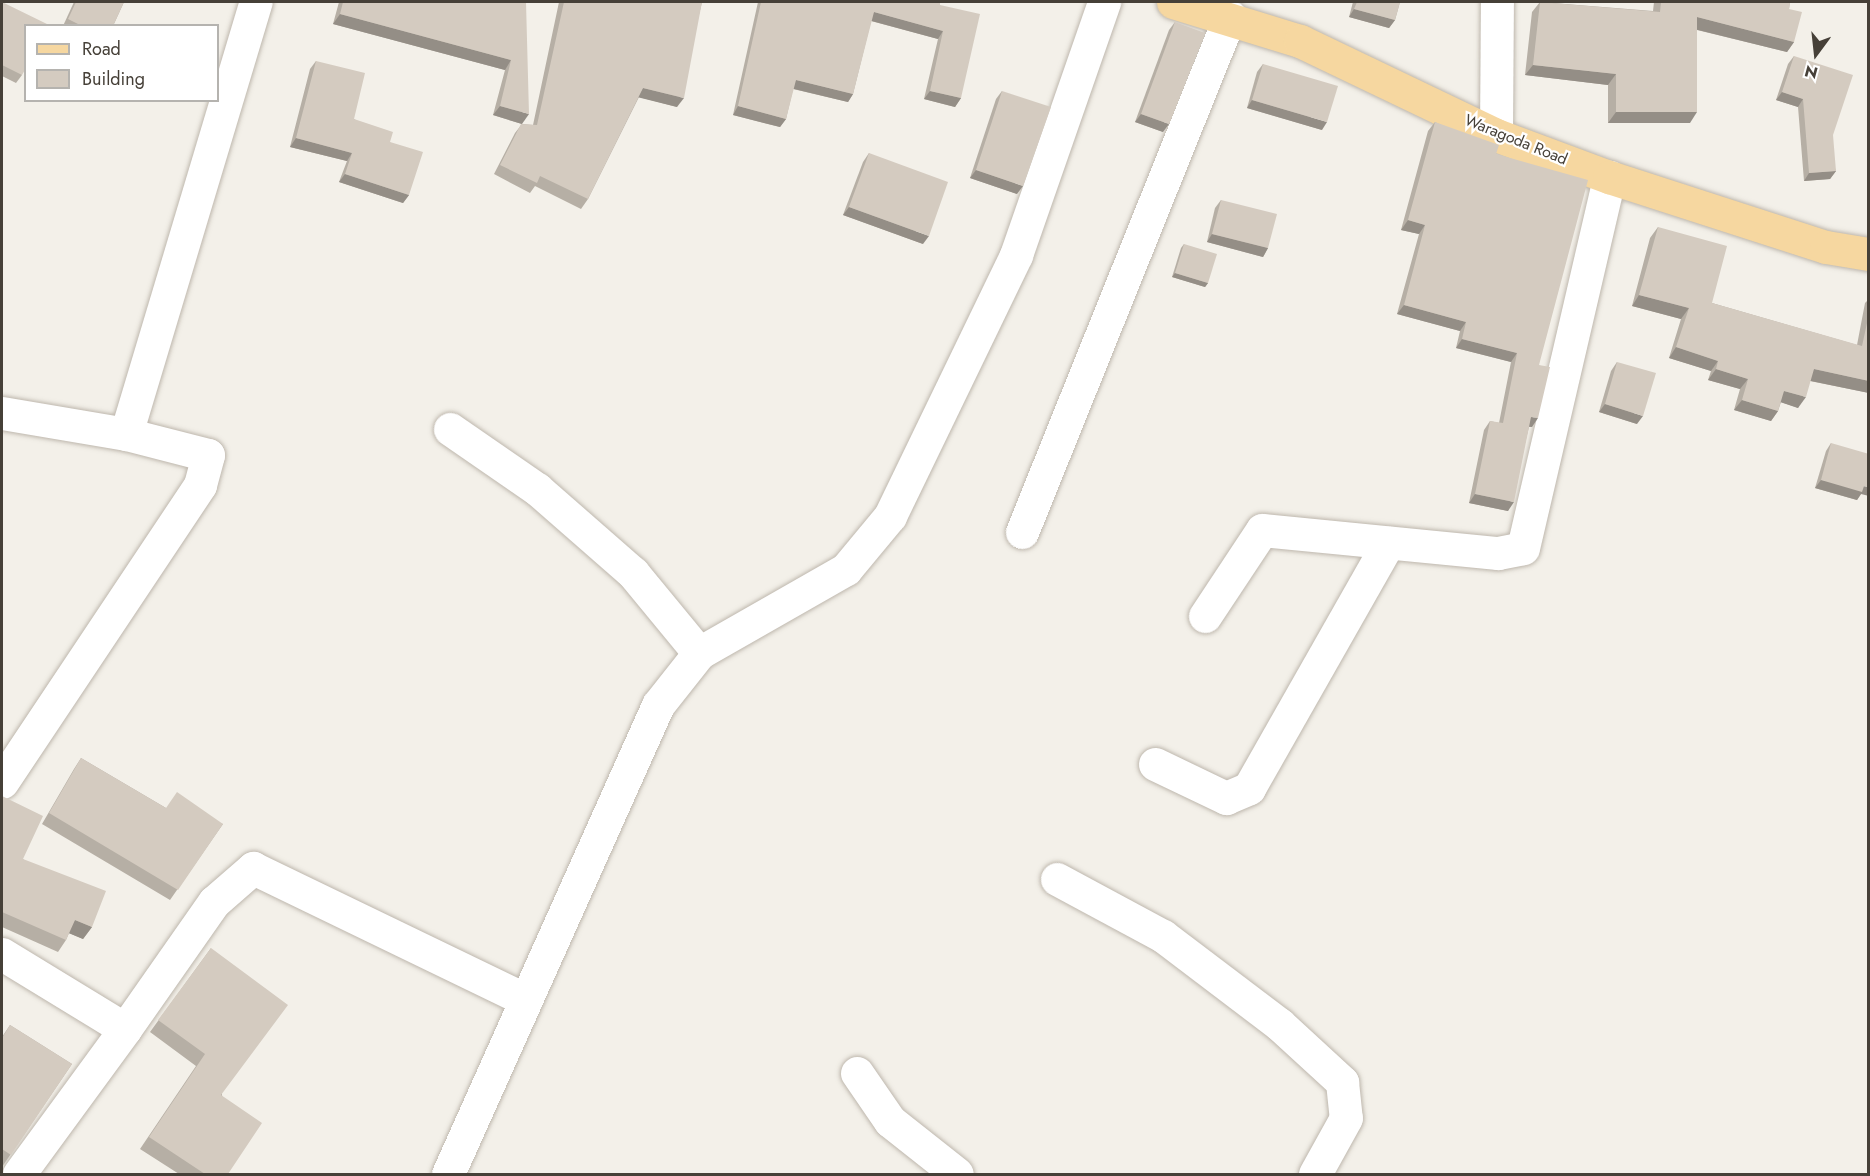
<!DOCTYPE html>
<html>
<head>
<meta charset="utf-8">
<style>
	body { margin:0 }
	#map { position:relative; width:1870px; height:1176px; overflow:hidden; background:#f3f0e9; font-family:Jost,sans-serif }
	div>[style] { position:absolute }
	[style*='--x'] { left:calc(var(--x)*1px); top:calc(var(--y)*1px); width:calc(var(--w)*1px); rotate:calc(var(--a)*1deg) }
	.roads { filter:drop-shadow(0 0 2px #beb7ad) drop-shadow(0 0 2px #beb7ad) }
	.minor>* { height:33px; margin:-16.5px; padding:0 16.5px; transform-origin:16.5px; border-radius:16.5px; background:#fff }
	.primary>* { height:33px; margin:-16.5px; padding:0 16.5px; transform-origin:16.5px; border-radius:16.5px; background:#f6d7a0 }
	.wall>* { inset:0; background:#b6afa5 }
	.shaded-wall>* { inset:0; background:#948e86 }
	.building>* { inset:0; background:#d4cbc0 }
	span { translate:-50% -50%; white-space:nowrap; text-align:center; line-height:1.15; -webkit-text-stroke:4.5px #fff; paint-order:stroke }
	.street-label { font-size:16px; color:#464038 }
	.frame { position:absolute; inset:0; border:3px solid #464038; pointer-events:none }
	.legend { position:absolute; left:24px; top:24px; width:195px; height:78px; box-sizing:border-box; background:#fff; border:2px solid #b5b3af; margin:0; padding:8px 10px; list-style:none; font-size:18px; color:#464038 }
	.legend li { display:flex; align-items:center; gap:12px; height:30px }
	.legend b { width:30px; border:2px solid #b5b3af }
	.north { position:absolute; left:1786px; top:24px; width:60px; height:60px; -webkit-text-stroke:4px #fff; paint-order:stroke; rotate:195deg; font-size:16px; font-weight:700; line-height:24px; text-align:center; color:#464038 }
	.north::after { content:''; display:block; margin:auto; width:21px; height:27px; background:#464038; clip-path:polygon(50% 0,100% 100%,50% 72%,0 100%) }
</style>
</head>
<body>
<div id="map">
	<div class="roads">
		<div class="minor">
			<i style="--x:1496;--y:135;--w:133;--a:-89.6"></i>
			<i style="--x:2;--y:413;--w:126;--a:9.6"></i>
			<i style="--x:450;--y:429;--w:106;--a:34.6"></i>
			<i style="--x:537;--y:489;--w:128;--a:41.2"></i>
			<i style="--x:633;--y:573;--w:104;--a:50.5"></i>
			<i style="--x:1022;--y:532;--w:556;--a:-68.05"></i>
			<i style="--x:1205;--y:616;--w:103;--a:-56.5"></i>
			<i style="--x:1262;--y:530;--w:237;--a:5.6"></i>
			<i style="--x:1498;--y:553;--w:25;--a:-11"></i>
			<i style="--x:1523;--y:548;--w:381;--a:-76.9"></i>
			<i style="--x:1155;--y:764;--w:79;--a:25.6"></i>
			<i style="--x:1226;--y:798;--w:25;--a:-23"></i>
			<i style="--x:1249;--y:788;--w:282;--a:-60.4"></i>
			<i style="--x:2;--y:782;--w:357;--a:-56.3"></i>
			<i style="--x:200;--y:485;--w:31;--a:-75"></i>
			<i style="--x:208;--y:455;--w:85;--a:-165.6"></i>
			<i style="--x:126;--y:434;--w:451;--a:-73.3"></i>
			<i style="--x:1057;--y:879;--w:120;--a:28.3"></i>
			<i style="--x:1163;--y:936;--w:146;--a:37.2"></i>
			<i style="--x:1279;--y:1024;--w:86;--a:42.6"></i>
			<i style="--x:1342;--y:1082;--w:36;--a:84"></i>
			<i style="--x:1346;--y:1118;--w:64;--a:119"></i>
			<i style="--x:2;--y:954;--w:144;--a:31.4"></i>
			<i style="--x:125;--y:1029;--w:155;--a:-55"></i>
			<i style="--x:214;--y:902;--w:52;--a:-41.1"></i>
			<i style="--x:253;--y:868;--w:303;--a:25.8"></i>
			<i style="--x:857;--y:1073;--w:58;--a:55.5"></i>
			<i style="--x:890;--y:1121;--w:85;--a:38.3"></i>
			<i style="--x:19;--y:1174;--w:180;--a:-53.8"></i>
			<i style="--x:448;--y:1174;--w:514;--a:-65.88"></i>
			<i style="--x:658;--y:705;--w:66;--a:-51.7"></i>
			<i style="--x:699;--y:653;--w:169;--a:-29.7"></i>
			<i style="--x:846;--y:569;--w:69;--a:-50.3"></i>
			<i style="--x:890;--y:516;--w:290;--a:-64.2"></i>
			<i style="--x:1016;--y:255;--w:268;--a:-70.8"></i>
		</div>
		<div class="primary">
			<i style="--x:1173;--y:2;--w:133;--a:17.1"></i>
			<i style="--x:1300;--y:41;--w:217;--a:25.6"></i>
			<i style="--x:1496;--y:135;--w:121;--a:20.4"></i>
			<i style="--x:1609;--y:177;--w:228;--a:17.9"></i>
			<i style="--x:1826;--y:247;--w:43;--a:9.5"></i>
		</div>
	</div>
	<div class="wall">
		<i style="clip-path:polygon(2px 2px,22px 75px,16px 83px,2px 76px)"></i>
		<i style="clip-path:polygon(74px 2px,124px 2px,113px 26px,63px 26px)"></i>
		<i style="clip-path:polygon(339px 2px,526px 2px,522px 124px,533px 125px,559px 2px,702px 2px,677px 107px,639px 97px,588px 199px,581px 209px,535px 186px,530px 193px,494px 174px,515px 133px,522px 124px,493px 115px,505px 70px,333px 24px)"></i>
		<i style="clip-path:polygon(758px 2px,940px 2px,940px 5px,961px 98px,955px 107px,924px 99px,938px 39px,871px 21px,853px 94px,848px 102px,793px 89px,786px 119px,780px 127px,733px 115px)"></i>
		<i style="clip-path:polygon(1353px 2px,1400px 2px,1395px 20px,1389px 28px,1349px 17px)"></i>
		<i style="clip-path:polygon(1540px 2px,1653px 11px,1654px 2px,1790px 2px,1789px 9px,1794px 42px,1787px 52px,1697px 30px,1690px 123px,1608px 123px,1608px 85px,1525px 75px,1532px 12px)"></i>
		<i style="clip-path:polygon(1175px 22px,1163px 132px,1135px 122px,1169px 30px)"></i>
		<i style="clip-path:polygon(1794px 56px,1836px 171px,1830px 179px,1804px 181px,1798px 107px,1776px 100px,1788px 64px)"></i>
		<i style="clip-path:polygon(316px 61px,354px 119px,390px 142px,409px 195px,403px 203px,339px 182px,347px 161px,290px 147px,310px 69px)"></i>
		<i style="clip-path:polygon(1263px 64px,1322px 130px,1247px 108px,1257px 72px)"></i>
		<i style="clip-path:polygon(1002px 91px,1017px 194px,970px 178px,996px 99px)"></i>
		<i style="clip-path:polygon(1435px 122px,1496px 154px,1539px 365px,1532px 427px,1529px 427px,1508px 511px,1469px 503px,1484px 430px,1490px 421px,1499px 423px,1511px 362px,1456px 348px,1460px 331px,1397px 314px,1419px 234px,1401px 230px,1428px 131px)"></i>
		<i style="clip-path:polygon(869px 153px,923px 244px,843px 215px,863px 162px)"></i>
		<i style="clip-path:polygon(1221px 200px,1268px 248px,1263px 257px,1207px 242px,1215px 208px)"></i>
		<i style="clip-path:polygon(1658px 227px,1712px 303px,1857px 345px,1865px 303px,1869px 299px,1869px 393px,1810px 381px,1798px 408px,1781px 402px,1778px 411px,1771px 421px,1734px 410px,1740px 389px,1708px 380px,1711px 371px,1669px 358px,1681px 319px,1632px 306px,1650px 238px)"></i>
		<i style="clip-path:polygon(1184px 244px,1208px 283px,1205px 287px,1172px 277px,1181px 248px)"></i>
		<i style="clip-path:polygon(1617px 362px,1637px 424px,1599px 412px,1611px 371px)"></i>
		<i style="clip-path:polygon(1831px 443px,1861px 494px,1857px 500px,1815px 488px,1826px 451px)"></i>
		<i style="clip-path:polygon(81px 758px,166px 808px,223px 824px,170px 900px,42px 824px,74px 769px)"></i>
		<i style="clip-path:polygon(2px 797px,23px 859px,92px 927px,83px 939px,69px 933px,66px 940px,58px 952px,2px 927px)"></i>
		<i style="clip-path:polygon(211px 948px,228px 1174px,179px 1174px,140px 1149px,196px 1066px,150px 1032px)"></i>
		<i style="clip-path:polygon(10px 1025px,72px 1064px,2px 1167px,2px 1037px)"></i>
	</div>
	<div class="shaded-wall">
		<i style="clip-path:polygon(1354px 9px,1395px 20px,1389px 28px,1349px 17px)"></i>
		<i style="clip-path:polygon(874px 12px,943px 31px,938px 39px,868px 20px)"></i>
		<i style="clip-path:polygon(340px 14px,511px 60px,505px 70px,333px 24px)"></i>
		<i style="clip-path:polygon(1697px 17px,1794px 42px,1787px 52px,1690px 28px)"></i>
		<i style="clip-path:polygon(1533px 65px,1616px 74px,1608px 85px,1525px 75px)"></i>
		<i style="clip-path:polygon(796px 80px,853px 94px,848px 102px,790px 88px)"></i>
		<i style="clip-path:polygon(643px 88px,684px 98px,677px 107px,637px 97px)"></i>
		<i style="clip-path:polygon(930px 91px,961px 98px,955px 107px,924px 99px)"></i>
		<i style="clip-path:polygon(1782px 92px,1803px 99px,1798px 107px,1776px 100px)"></i>
		<i style="clip-path:polygon(1252px 100px,1327px 122px,1322px 130px,1247px 108px)"></i>
		<i style="clip-path:polygon(500px 106px,529px 114px,522px 124px,493px 115px)"></i>
		<i style="clip-path:polygon(738px 106px,786px 119px,780px 127px,733px 115px)"></i>
		<i style="clip-path:polygon(1616px 112px,1697px 112px,1690px 123px,1608px 123px)"></i>
		<i style="clip-path:polygon(1141px 114px,1169px 124px,1163px 132px,1135px 122px)"></i>
		<i style="clip-path:polygon(296px 138px,352px 153px,347px 161px,290px 147px)"></i>
		<i style="clip-path:polygon(976px 170px,1023px 186px,1017px 194px,970px 178px)"></i>
		<i style="clip-path:polygon(1836px 171px,1830px 179px,1804px 181px,1809px 173px)"></i>
		<i style="clip-path:polygon(345px 174px,409px 195px,403px 203px,339px 182px)"></i>
		<i style="clip-path:polygon(849px 207px,929px 236px,923px 244px,843px 215px)"></i>
		<i style="clip-path:polygon(1408px 220px,1425px 225px,1419px 234px,1401px 230px)"></i>
		<i style="clip-path:polygon(1212px 234px,1268px 248px,1263px 257px,1207px 242px)"></i>
		<i style="clip-path:polygon(1175px 273px,1208px 283px,1205px 287px,1172px 277px)"></i>
		<i style="clip-path:polygon(1639px 295px,1689px 308px,1681px 319px,1632px 306px)"></i>
		<i style="clip-path:polygon(1404px 305px,1466px 322px,1460px 331px,1397px 314px)"></i>
		<i style="clip-path:polygon(1462px 339px,1517px 353px,1511px 362px,1456px 348px)"></i>
		<i style="clip-path:polygon(1676px 347px,1718px 361px,1711px 371px,1669px 358px)"></i>
		<i style="clip-path:polygon(1716px 369px,1748px 379px,1740px 389px,1708px 380px)"></i>
		<i style="clip-path:polygon(1814px 369px,1869px 381px,1869px 393px,1806px 380px)"></i>
		<i style="clip-path:polygon(1784px 391px,1806px 397px,1798px 408px,1777px 401px)"></i>
		<i style="clip-path:polygon(1742px 400px,1778px 411px,1771px 421px,1734px 410px)"></i>
		<i style="clip-path:polygon(1605px 404px,1643px 416px,1637px 424px,1599px 412px)"></i>
		<i style="clip-path:polygon(1531px 417px,1538px 418px,1532px 427px,1525px 426px)"></i>
		<i style="clip-path:polygon(1821px 480px,1869px 487px,1869px 496px,1861px 494px,1857px 500px,1815px 488px)"></i>
		<i style="clip-path:polygon(1475px 494px,1514px 502px,1508px 511px,1469px 503px)"></i>
		<i style="clip-path:polygon(75px 920px,92px 927px,83px 939px,66px 932px)"></i>
	</div>
	<div class="building">
		<i style="clip-path:polygon(2px 2px,47px 24px,46px 26px,26px 26px,26px 68px,22px 75px,2px 65px)"></i>
		<i style="clip-path:polygon(76px 2px,124px 2px,113px 26px,82px 26px,68px 19px)"></i>
		<i style="clip-path:polygon(343px 2px,526px 2px,529px 114px,500px 106px,511px 60px,340px 14px)"></i>
		<i style="clip-path:polygon(564px 2px,702px 2px,684px 98px,643px 88px,588px 199px,540px 176px,537px 183px,500px 165px,521px 124px,537px 125px)"></i>
		<i style="clip-path:polygon(761px 2px,940px 2px,940px 5px,980px 14px,961px 98px,930px 91px,943px 31px,874px 12px,853px 94px,796px 80px,786px 119px,738px 106px)"></i>
		<i style="clip-path:polygon(1357px 2px,1400px 2px,1395px 20px,1354px 9px)"></i>
		<i style="clip-path:polygon(1540px 2px,1660px 12px,1661px 2px,1790px 2px,1789px 9px,1802px 12px,1794px 42px,1697px 17px,1697px 112px,1616px 112px,1616px 74px,1533px 65px)"></i>
		<i style="clip-path:polygon(1175px 22px,1205px 33px,1169px 124px,1141px 114px)"></i>
		<i style="clip-path:polygon(1794px 56px,1853px 75px,1833px 135px,1836px 171px,1809px 173px,1803px 99px,1782px 92px)"></i>
		<i style="clip-path:polygon(316px 61px,365px 73px,354px 119px,393px 132px,390px 142px,423px 152px,409px 195px,345px 174px,352px 153px,296px 138px)"></i>
		<i style="clip-path:polygon(1263px 64px,1338px 86px,1327px 122px,1252px 100px)"></i>
		<i style="clip-path:polygon(1002px 91px,1051px 107px,1023px 186px,976px 170px)"></i>
		<i style="clip-path:polygon(1435px 122px,1499px 145px,1496px 154px,1588px 180px,1539px 365px,1550px 367px,1538px 418px,1531px 417px,1514px 502px,1475px 494px,1490px 421px,1503px 423px,1517px 353px,1462px 339px,1466px 322px,1404px 305px,1425px 225px,1408px 220px)"></i>
		<i style="clip-path:polygon(869px 153px,948px 182px,929px 236px,849px 207px)"></i>
		<i style="clip-path:polygon(1221px 200px,1277px 214px,1268px 248px,1212px 234px)"></i>
		<i style="clip-path:polygon(1658px 227px,1727px 246px,1712px 303px,1862px 346px,1869px 314px,1869px 381px,1814px 369px,1806px 397px,1784px 391px,1778px 411px,1742px 400px,1748px 379px,1716px 369px,1718px 361px,1676px 347px,1689px 308px,1639px 295px)"></i>
		<i style="clip-path:polygon(1184px 244px,1217px 254px,1208px 283px,1175px 273px)"></i>
		<i style="clip-path:polygon(1617px 362px,1656px 373px,1643px 416px,1605px 404px)"></i>
		<i style="clip-path:polygon(1831px 443px,1869px 454px,1869px 487px,1864px 486px,1862px 492px,1821px 480px)"></i>
		<i style="clip-path:polygon(81px 758px,166px 808px,177px 792px,223px 824px,178px 890px,49px 813px)"></i>
		<i style="clip-path:polygon(2px 796px,43px 816px,23px 859px,106px 891px,92px 927px,75px 920px,66px 940px,2px 912px)"></i>
		<i style="clip-path:polygon(211px 948px,288px 1005px,221px 1095px,262px 1123px,228px 1174px,205px 1174px,149px 1137px,205px 1054px,158px 1020px)"></i>
		<i style="clip-path:polygon(10px 1025px,72px 1064px,11px 1155px,2px 1149px,2px 1038px)"></i>
	</div>
	<div class="street-label">
		<span style="left:1516px;top:140px;rotate:22deg">Waragoda Road</span>
	</div>
	<div class="frame"></div>
	<ul class="legend">
	<li><b style="height:8px;background:#f6d7a0"></b>Road</li>
	<li><b style="height:16px;background:#d4cbc0"></b>Building</li>
	</ul>
	<div class="north">N</div>
</div>
</body>
</html>
